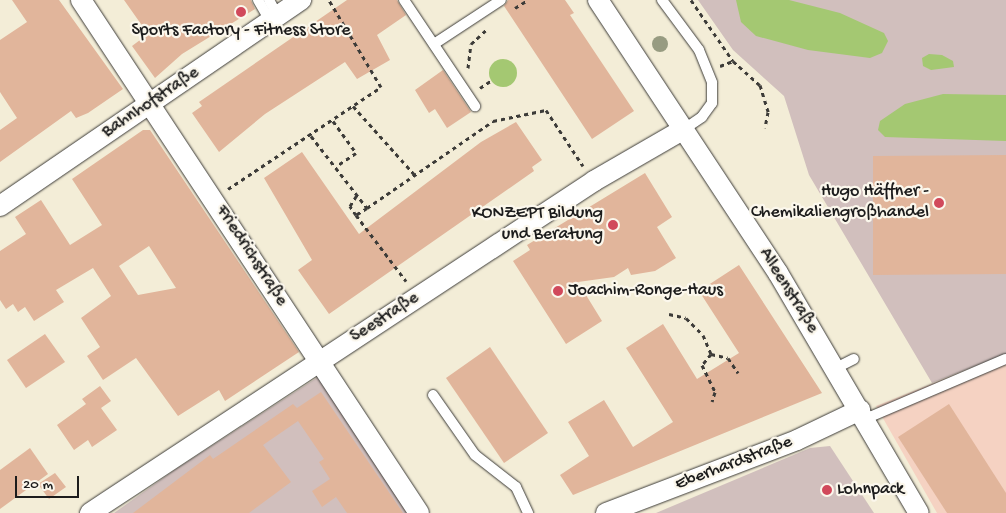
<!DOCTYPE html>
<html>
<head>
<meta charset="utf-8">
<style>
	body { margin:0 }
	#map { position:relative; width:1006px; height:513px; overflow:hidden; background:#f3edd7; font-family:"Gochi Hand",sans-serif }
	div>[style] { position:absolute }
	[style*='--x'] { left:calc(var(--x)*1px); top:calc(var(--y)*1px); width:calc(var(--w)*1px); rotate:calc(var(--a)*1deg) }
	.built>* { inset:0; background:#f5d2c2 }
	.industrial>* { inset:0; background:#d1bfbd }
	.green>* { inset:0; background:#a4c872 }
	.round { border-radius:50% }
	.building>* { inset:0; background:#e1b59b }
	.path>* { height:3px; margin-top:-1.5px; transform-origin:0; background:repeating-linear-gradient(90deg,#3c3b38 0 4px,transparent 0 8px) }
	.roads { filter:drop-shadow(0 0 1px #3c3b38) drop-shadow(0 0 1px #3c3b38) }
	.lane>* { height:10px; margin:-5px; padding:0 5px; transform-origin:5px; border-radius:5px; background:#fff }
	.street>* { height:20px; margin:-10px; padding:0 10px; transform-origin:10px; border-radius:10px; background:#fff }
	.trees>* { width:16px; height:16px; margin:-8px; border-radius:50%; background:#979b81 }
	.dots>* { width:14px; height:14px; translate:-50% -50%; box-sizing:border-box; border:2px solid #fbf7ec; border-radius:50% }
	span { translate:-50% -50%; white-space:nowrap; text-align:center; line-height:1.15; -webkit-text-stroke:4.5px #fbf7ec; paint-order:stroke }
	.poi-label { font-size:18px; color:#1c1c1c }
	.right { translate:-100% -50%; text-align:right }
	.left { translate:0 -50%; text-align:left }
	.street-label { font-size:18px; color:#1c1c1c }
	.scale { position:absolute; left:15px; top:476px; width:64px; height:22px; box-sizing:border-box; border:2px solid #1c1c1c; border-top:0; padding-left:6px; font-size:15px; line-height:18px; white-space:nowrap; color:#1c1c1c; -webkit-text-stroke:4px #fbf7ec; paint-order:stroke }
</style>
</head>
<body>
<div id="map">
	<div class="built">
		<i style="clip-path:polygon(1006px 354px,1006px 513px,937px 513px,876px 406px)"></i>
	</div>
	<div class="industrial">
		<i style="clip-path:polygon(698px 0,1006px 0,1006px 354px,932px 383px,809px 175px,784px 96px,733px 50px)"></i>
		<i style="clip-path:polygon(318px 377px,408px 513px,114px 513px,176px 469px)"></i>
		<i style="clip-path:polygon(830px 446px,874px 513px,656px 513px,810px 448px)"></i>
	</div>
	<div class="green">
		<i style="clip-path:polygon(736px 0,789px 0,840px 13px,884px 33px,888px 41px,882px 53px,870px 58px,808px 50px,756px 36px,741px 22px)"></i>
		<i style="clip-path:polygon(929px 54px,942px 55px,953px 61px,954px 67px,931px 70px,923px 66px,922px 58px)"></i>
		<i class="round" style="left:489px;top:59px;width:28px;height:28px"></i>
		<i style="clip-path:polygon(943px 94px,1006px 95px,1006px 141px,885px 137px,878px 130px,880px 121px,905px 104px)"></i>
	</div>
	<div class="building">
		<i style="clip-path:polygon(12px 0,59px 0,123px 89px,88px 113px,76px 118px,71px 111px,0 162px,0 130px,17px 118px,0 92px,0 40px,27px 22px)"></i>
		<i style="clip-path:polygon(124px 0,251px 0,255px 9px,182px 54px,155px 78px,132px 46px,148px 34px)"></i>
		<i style="clip-path:polygon(347px 0,397px 0,406px 15px,377px 35px,390px 60px,357px 79px,345px 62px,265px 114px,219px 152px,192px 113px,202px 106px,199px 102px)"></i>
		<i style="clip-path:polygon(508px 0,565px 0,574px 13px,570px 15px,634px 111px,592px 139px,504px 6px)"></i>
		<i style="clip-path:polygon(443px 70px,471px 112px,447px 128px,435px 109px,429px 113px,415px 90px)"></i>
		<i style="clip-path:polygon(516px 122px,542px 160px,532px 167px,534px 171px,329px 314px,298px 270px,312px 260px,264px 178px,302px 152px,359px 234px,481px 142px)"></i>
		<i style="clip-path:polygon(evenodd,143px 130px,150px 130px,299px 352px,225px 401px,219px 390px,178px 416px,136px 358px,103px 380px,87px 356px,100px 347px,81px 318px,111px 296px,93px 268px,56px 290px,64px 302px,34px 321px,25px 307px,18px 312px,13px 304px,6px 309px,0 300px,0 251px,26px 234px,15px 217px,41px 200px,70px 245px,102px 225px,72px 179px,143px 130px,149px 246px,176px 288px,138px 295px,119px 266px,149px 246px)"></i>
		<i style="clip-path:polygon(1006px 155px,1006px 274px,873px 275px,873px 156px)"></i>
		<i style="clip-path:polygon(645px 173px,672px 217px,657px 227px,676px 258px,655px 271px,631px 275px,628px 268px,614px 277px,578px 282px,602px 321px,566px 344px,513px 261px,530px 250px,527px 245px)"></i>
		<i style="clip-path:polygon(739px 265px,822px 393px,573px 495px,560px 475px,589px 456px,568px 422px,604px 400px,633px 447px,673px 422px,626px 348px,663px 324px,697px 379px,739px 353px,699px 291px)"></i>
		<i style="clip-path:polygon(45px 334px,65px 362px,26px 388px,7px 360px)"></i>
		<i style="clip-path:polygon(490px 347px,548px 433px,504px 463px,446px 378px)"></i>
		<i style="clip-path:polygon(100px 386px,111px 401px,101px 408px,117px 430px,92px 447px,88px 440px,74px 450px,57px 425px,86px 404px,82px 399px)"></i>
		<i style="clip-path:polygon(321px 392px,403px 513px,347px 513px,336px 497px,322px 507px,312px 491px,330px 479px,319px 462px,324px 459px,298px 421px,263px 445px,291px 482px,249px 513px,133px 513px,210px 455px,213px 459px,293px 404px,297px 408px)"></i>
		<i style="clip-path:polygon(949px 404px,1006px 493px,1006px 513px,947px 513px,898px 437px)"></i>
		<i style="clip-path:polygon(30px 448px,48px 474px,0 509px,0 470px)"></i>
		<i style="clip-path:polygon(55px 473px,66px 487px,49px 499px,38px 484px)"></i>
	</div>
	<div class="path">
		<i style="--x:691;--y:0;--w:74;--a:55.5"></i>
		<i style="--x:733;--y:61;--w:36;--a:42"></i>
		<i style="--x:760;--y:85;--w:28;--a:73"></i>
		<i style="--x:768;--y:112;--w:16;--a:101"></i>
		<i style="--x:515;--y:8;--w:15;--a:-32"></i>
		<i style="--x:720;--y:66;--w:14;--a:-21"></i>
		<i style="--x:468;--y:68;--w:24;--a:-83"></i>
		<i style="--x:471;--y:44;--w:23;--a:-43"></i>
		<i style="--x:480;--y:88;--w:14;--a:-34"></i>
		<i style="--x:353;--y:106;--w:93;--a:48.1"></i>
		<i style="--x:333;--y:121;--w:39;--a:54"></i>
		<i style="--x:356;--y:153;--w:23;--a:146"></i>
		<i style="--x:311;--y:136;--w:91;--a:52.1"></i>
		<i style="--x:367;--y:208;--w:13;--a:148"></i>
		<i style="--x:356;--y:215;--w:83;--a:52.9"></i>
		<i style="--x:228;--y:189;--w:184;--a:-33.7"></i>
		<i style="--x:381;--y:87;--w:101;--a:-120.9"></i>
		<i style="--x:367;--y:208;--w:153;--a:-34.6"></i>
		<i style="--x:493;--y:121;--w:54;--a:-11.7"></i>
		<i style="--x:546;--y:110;--w:67;--a:56.5"></i>
		<i style="--x:356;--y:215;--w:11;--a:-124"></i>
		<i style="--x:350;--y:206;--w:13;--a:-58"></i>
		<i style="--x:669;--y:314;--w:17;--a:13"></i>
		<i style="--x:686;--y:318;--w:24;--a:45"></i>
		<i style="--x:703;--y:335;--w:21;--a:67"></i>
		<i style="--x:711;--y:354;--w:17;--a:13"></i>
		<i style="--x:728;--y:358;--w:18;--a:56"></i>
		<i style="--x:711;--y:354;--w:14;--a:129"></i>
		<i style="--x:702;--y:365;--w:30;--a:64"></i>
		<i style="--x:715;--y:392;--w:10;--a:107"></i>
	</div>
	<div class="roads">
		<div class="lane">
			<i style="--x:258;--y:0;--w:24;--a:60"></i>
			<i style="--x:269;--y:0;--w:18;--a:61"></i>
			<i style="--x:404;--y:0;--w:128;--a:56.2"></i>
			<i style="--x:662;--y:0;--w:62;--a:53.5"></i>
			<i style="--x:699;--y:50;--w:35;--a:68"></i>
			<i style="--x:712;--y:83;--w:20;--a:90"></i>
			<i style="--x:712;--y:103;--w:17;--a:126"></i>
			<i style="--x:702;--y:117;--w:22;--a:146"></i>
			<i style="--x:434;--y:44;--w:80;--a:-33.3"></i>
			<i style="--x:836;--y:368;--w:20;--a:-27"></i>
			<i style="--x:433;--y:395;--w:73;--a:55"></i>
			<i style="--x:475;--y:455;--w:52;--a:38"></i>
			<i style="--x:516;--y:487;--w:29;--a:65"></i>
			<i style="--x:865;--y:419;--w:153;--a:-23.1"></i>
		</div>
		<div class="street">
			<i style="--x:81;--y:0;--w:614;--a:56.62"></i>
			<i style="--x:598;--y:0;--w:327;--a:56.6"></i>
			<i style="--x:778;--y:273;--w:278;--a:59.6"></i>
			<i style="--x:0;--y:206;--w:365;--a:-34.4"></i>
			<i style="--x:90;--y:513;--w:604;--a:-33.37"></i>
			<i style="--x:594;--y:181;--w:104;--a:-30"></i>
			<i style="--x:606;--y:513;--w:204;--a:-20.9"></i>
			<i style="--x:797;--y:440;--w:70;--a:-25.5"></i>
		</div>
	</div>
	<div class="trees">
		<i style="left:660px;top:44px"></i>
	</div>
	<div class="dots">
		<i style="left:241px;top:12px;background:#d1495b"></i>
		<i style="left:939px;top:203px;background:#d1495b"></i>
		<i style="left:613px;top:225px;background:#d1495b"></i>
		<i style="left:558px;top:291px;background:#d1495b"></i>
		<i style="left:827px;top:490px;background:#d1495b"></i>
	</div>
	<div class="poi-label">
		<span style="left:241px;top:31px">Sports Factory - Fitness Store</span>
		<span class="right" style="left:929px;top:203px">Hugo Häffner -<br>Chemikaliengroßhandel</span>
		<span class="right" style="left:603px;top:225px">KONZEPT Bildung<br>und Beratung</span>
		<span class="left" style="left:568px;top:291px">Joachim-Ronge-Haus</span>
		<span class="left" style="left:837px;top:490px">Lohnpack</span>
	</div>
	<div class="street-label">
		<span style="left:151px;top:103px;rotate:-34deg">Bahnhofstraße</span>
		<span style="left:251px;top:256px;rotate:57deg">Friedrichstraße</span>
		<span style="left:788px;top:291px;rotate:58deg">Alleenstraße</span>
		<span style="left:385px;top:318px;rotate:-33deg">Seestraße</span>
		<span style="left:734px;top:464px;rotate:-21deg">Eberhardstraße</span>
	</div>
	<div class="scale">20 m</div>
</div>
</body>
</html>
